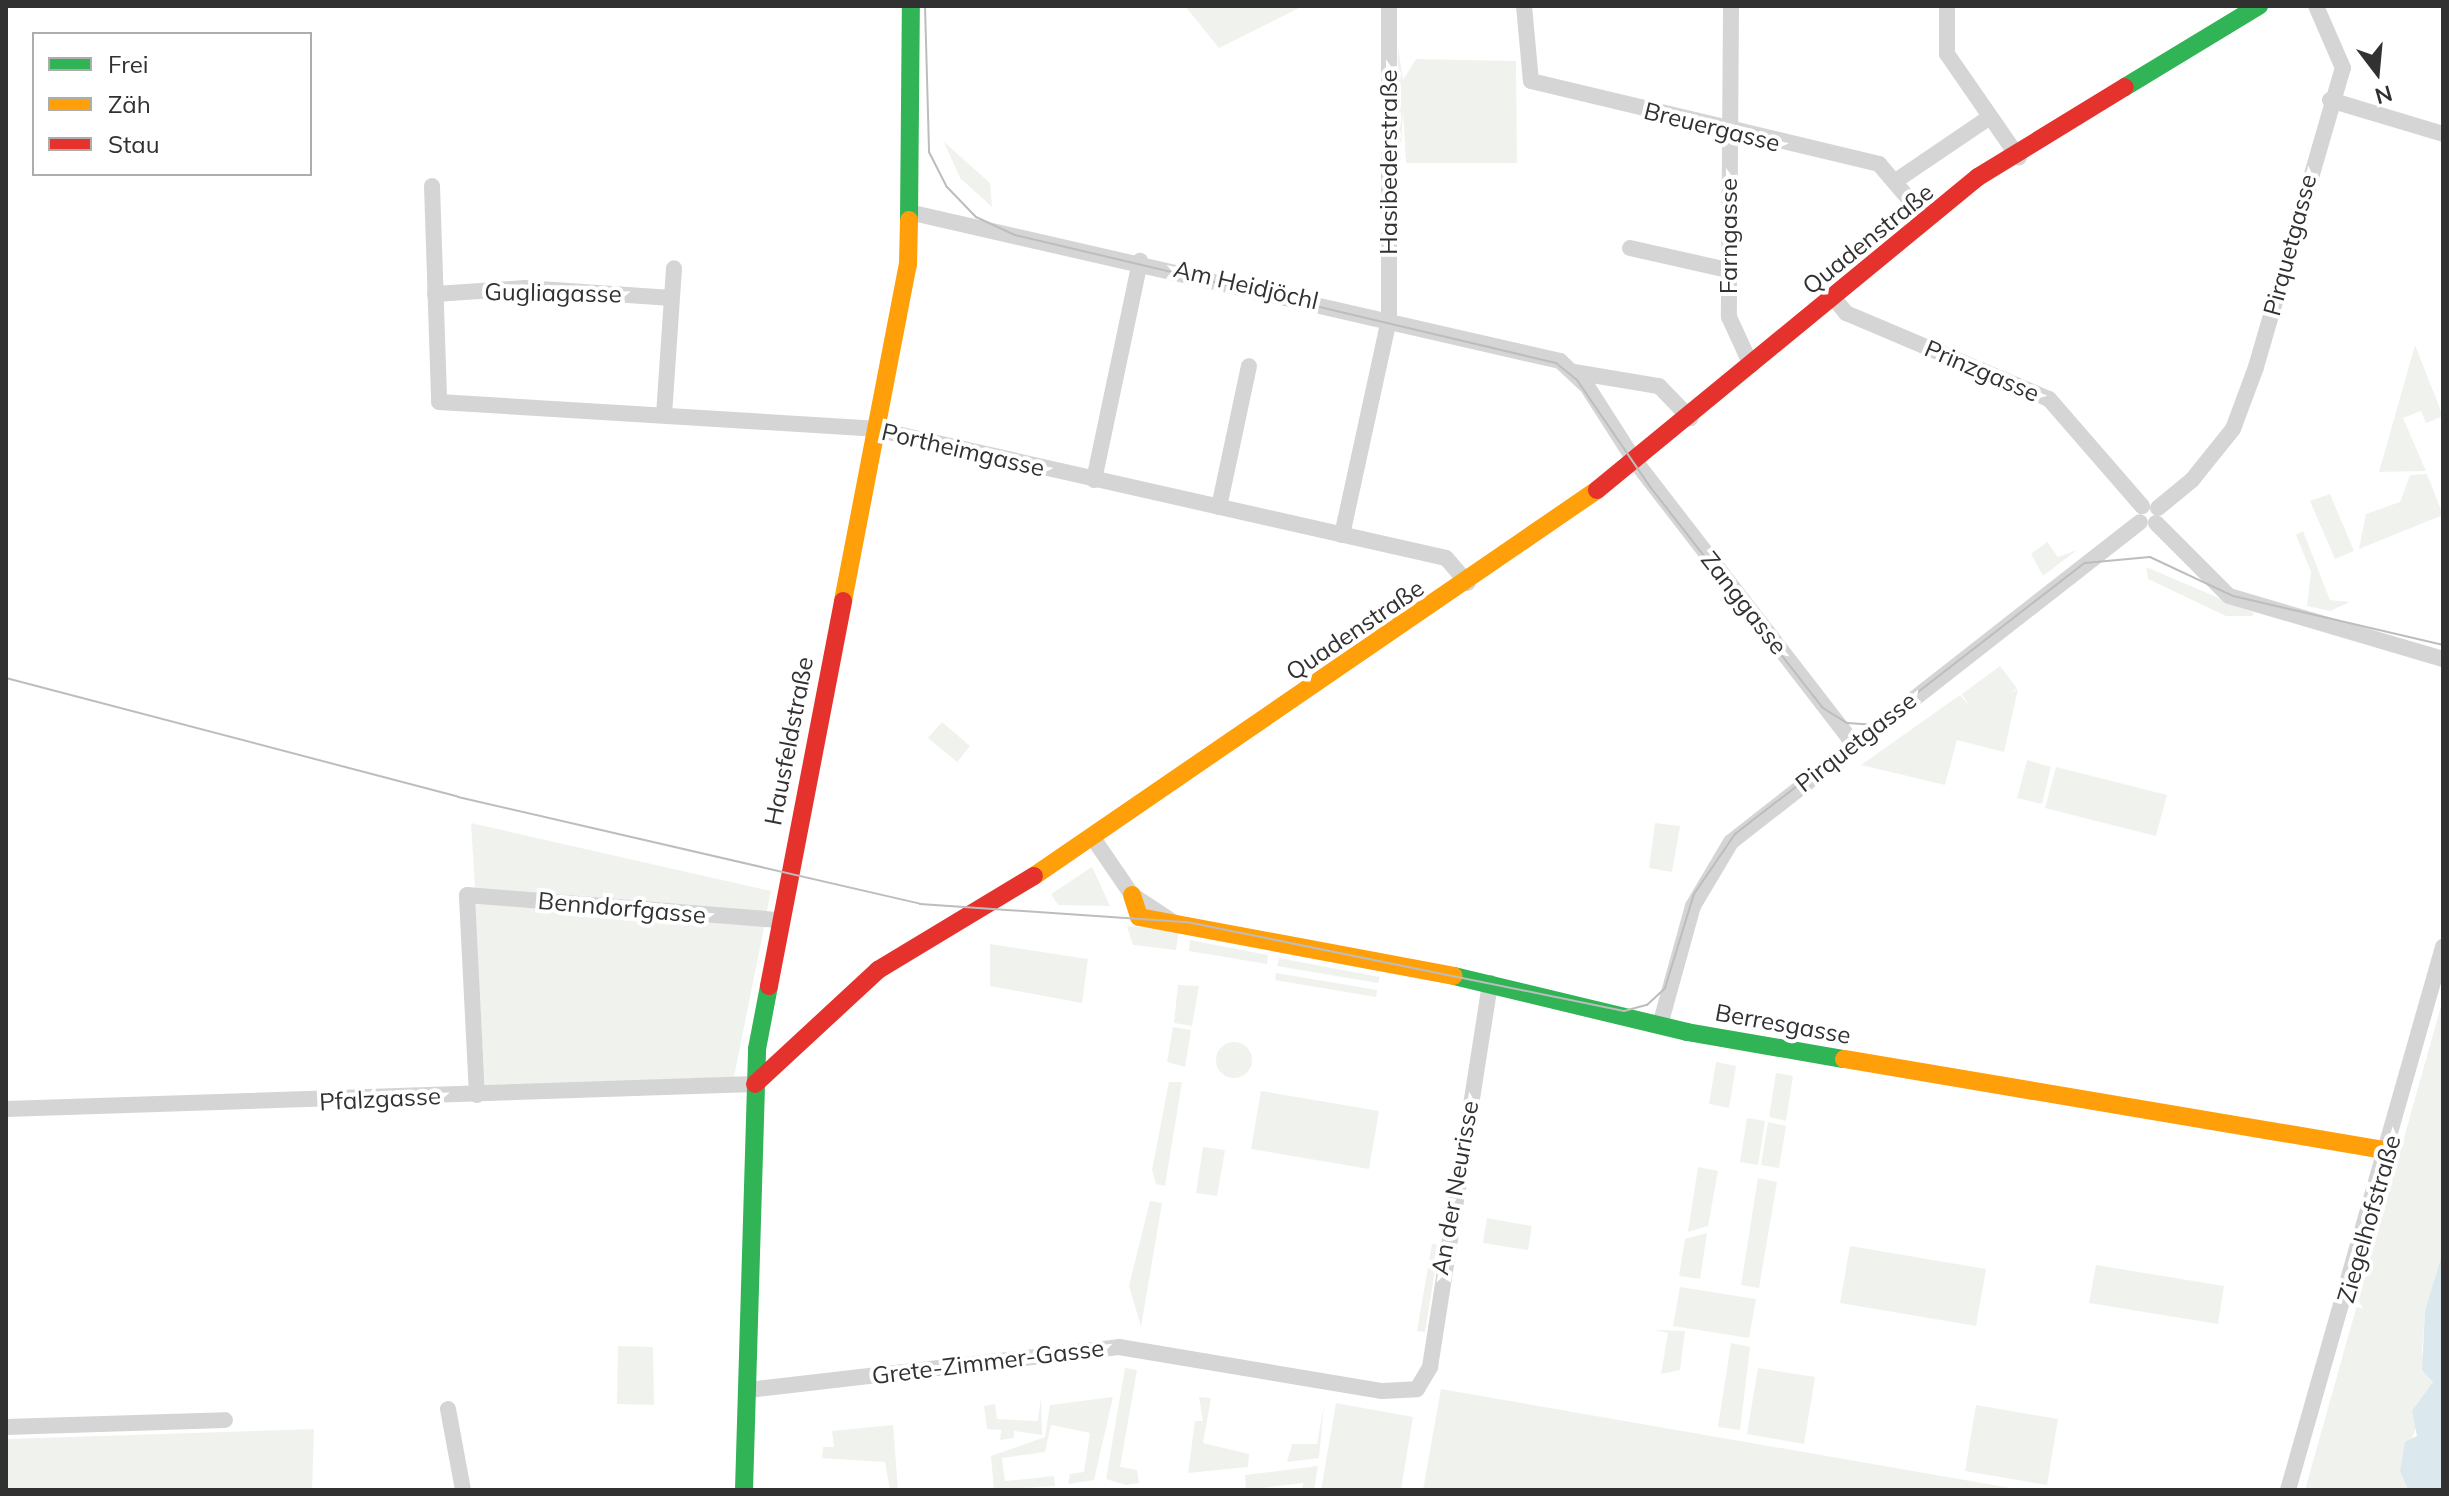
<!DOCTYPE html>
<html>
<head>
<meta charset="utf-8">
<style>
	body { margin:0 }
	#map { position:relative; width:2449px; height:1496px; overflow:hidden; background:#fff; font-family:Mulish,sans-serif }
	div>[style] { position:absolute }
	[style*='--x'] { left:calc(var(--x)*1px); top:calc(var(--y)*1px); width:calc(var(--w)*1px); rotate:calc(var(--a)*1deg) }
	.green>* { inset:0; background:#f0f3ed }
	.round { border-radius:50% }
	.water>* { inset:0; background:#dbe8ee }
	.street>* { height:16px; margin:-8px; padding:0 8px; transform-origin:8px; border-radius:8px; background:#d5d5d5 }
	.fast>* { height:18px; margin:-9px; padding:0 9px; transform-origin:9px; border-radius:9px; background:#30b455 }
	.slow>* { height:18px; margin:-9px; padding:0 9px; transform-origin:9px; border-radius:9px; background:#ff9f0a }
	.jam>* { height:18px; margin:-9px; padding:0 9px; transform-origin:9px; border-radius:9px; background:#e5322d }
	.tram>* { height:2px; margin:-1px; padding:0 1px; transform-origin:1px; border-radius:1px; background:#bdbdbd }
	span { translate:-50% -50%; white-space:nowrap; text-align:center; line-height:1.15; -webkit-text-stroke:8px #fff; paint-order:stroke }
	.street-label { font-size:24px; color:#313131 }
	.frame { position:absolute; inset:0; border:8px solid #313131; pointer-events:none }
	.legend { position:absolute; left:32px; top:32px; width:280px; height:144px; box-sizing:border-box; background:#fff; border:2px solid #adadad; margin:0; padding:10px 14px; list-style:none; font-size:24px; color:#313131 }
	.legend li { display:flex; align-items:center; gap:16px; height:40px }
	.legend b { width:40px; border:2px solid #adadad }
	.north { position:absolute; left:2337px; top:32px; width:80px; height:80px; -webkit-text-stroke:6px #fff; paint-order:stroke; rotate:164deg; font-size:22px; font-weight:700; line-height:32px; text-align:center; color:#313131 }
	.north::after { content:''; display:block; margin:auto; width:28px; height:36px; background:#313131; clip-path:polygon(50% 0,100% 100%,50% 72%,0 100%) }
</style>
</head>
<body>
<div id="map">
	<div class="green">
		<i style="clip-path:polygon(1185px 6px,1222px 7px,1303px 6px,1219px 48px)"></i>
		<i style="clip-path:polygon(1398px 47px,1403px 80px,1416px 59px,1516px 61px,1517px 163px,1406px 163px,1403px 110px,1396px 256px)"></i>
		<i style="clip-path:polygon(944px 142px,990px 183px,992px 207px,960px 178px)"></i>
		<i style="clip-path:polygon(2415px 345px,2443px 416px,2426px 423px,2421px 411px,2403px 418px,2426px 471px,2379px 472px)"></i>
		<i style="clip-path:polygon(2427px 474px,2443px 515px,2359px 549px,2366px 514px,2400px 502px,2410px 475px)"></i>
		<i style="clip-path:polygon(2330px 494px,2354px 551px,2335px 559px,2310px 501px)"></i>
		<i style="clip-path:polygon(2303px 531px,2330px 600px,2350px 602px,2330px 611px,2307px 606px,2311px 572px,2296px 535px)"></i>
		<i style="clip-path:polygon(2047px 542px,2058px 557px,2077px 550px,2043px 576px,2031px 554px)"></i>
		<i style="clip-path:polygon(2146px 567px,2254px 613px,2252px 616px,2226px 616px,2148px 579px)"></i>
		<i style="clip-path:polygon(2000px 666px,2017px 688px,2010px 694px,2018px 689px,2004px 752px,1957px 740px,1945px 785px,1861px 765px,1960px 695px,1969px 705px,1962px 694px)"></i>
		<i style="clip-path:polygon(942px 722px,970px 746px,957px 762px,928px 738px)"></i>
		<i style="clip-path:polygon(2027px 760px,2051px 767px,2042px 804px,2017px 798px)"></i>
		<i style="clip-path:polygon(2056px 767px,2167px 795px,2156px 836px,2045px 808px)"></i>
		<i style="clip-path:polygon(471px 823px,771px 891px,766px 915px,475px 889px)"></i>
		<i style="clip-path:polygon(1655px 823px,1680px 826px,1672px 872px,1649px 868px)"></i>
		<i style="clip-path:polygon(1092px 867px,1110px 906px,1058px 905px,1051px 894px)"></i>
		<i style="clip-path:polygon(474px 903px,765px 923px,734px 1077px,485px 1086px)"></i>
		<i style="clip-path:polygon(1127px 926px,1179px 930px,1176px 950px,1133px 945px)"></i>
		<i style="clip-path:polygon(1190px 940px,1268px 955px,1267px 964px,1189px 951px)"></i>
		<i style="clip-path:polygon(990px 944px,1088px 959px,1082px 1003px,990px 986px)"></i>
		<i style="clip-path:polygon(1279px 958px,1380px 977px,1378px 983px,1277px 966px)"></i>
		<i style="clip-path:polygon(1276px 973px,1377px 990px,1376px 997px,1275px 980px)"></i>
		<i style="clip-path:polygon(1178px 985px,1199px 986px,1192px 1026px,1174px 1023px)"></i>
		<i style="clip-path:polygon(2443px 999px,2443px 1251px,2425px 1310px,2422px 1353px,2433px 1382px,2400px 1471px,2408px 1490px,2305px 1490px)"></i>
		<i style="clip-path:polygon(1173px 1027px,1191px 1030px,1185px 1067px,1167px 1062px)"></i>
		<i class="round" style="left:1216px;top:1042px;width:36px;height:36px"></i>
		<i style="clip-path:polygon(1716px 1062px,1736px 1066px,1729px 1108px,1709px 1104px)"></i>
		<i style="clip-path:polygon(1776px 1073px,1793px 1076px,1786px 1121px,1769px 1117px)"></i>
		<i style="clip-path:polygon(1169px 1082px,1182px 1082px,1165px 1186px,1156px 1184px,1152px 1170px)"></i>
		<i style="clip-path:polygon(1261px 1091px,1379px 1111px,1369px 1169px,1251px 1149px)"></i>
		<i style="clip-path:polygon(1747px 1118px,1765px 1121px,1758px 1165px,1740px 1162px)"></i>
		<i style="clip-path:polygon(1768px 1122px,1786px 1126px,1779px 1168px,1761px 1165px)"></i>
		<i style="clip-path:polygon(1203px 1147px,1225px 1150px,1217px 1196px,1196px 1193px)"></i>
		<i style="clip-path:polygon(1698px 1167px,1718px 1171px,1708px 1226px,1688px 1232px)"></i>
		<i style="clip-path:polygon(1758px 1178px,1777px 1182px,1759px 1288px,1741px 1285px)"></i>
		<i style="clip-path:polygon(1150px 1201px,1162px 1203px,1141px 1327px,1129px 1286px)"></i>
		<i style="clip-path:polygon(1487px 1218px,1532px 1226px,1528px 1250px,1483px 1243px)"></i>
		<i style="clip-path:polygon(1707px 1233px,1700px 1279px,1679px 1276px,1685px 1239px)"></i>
		<i style="clip-path:polygon(1432px 1244px,1439px 1245px,1425px 1332px,1417px 1331px)"></i>
		<i style="clip-path:polygon(1850px 1246px,1986px 1269px,1976px 1326px,1840px 1303px)"></i>
		<i style="clip-path:polygon(2096px 1265px,2224px 1286px,2218px 1324px,2089px 1303px)"></i>
		<i style="clip-path:polygon(1680px 1287px,1756px 1299px,1749px 1338px,1673px 1326px)"></i>
		<i style="clip-path:polygon(1654px 1330px,1685px 1331px,1680px 1370px,1661px 1374px,1668px 1333px)"></i>
		<i style="clip-path:polygon(1731px 1343px,1750px 1347px,1740px 1430px,1718px 1427px)"></i>
		<i style="clip-path:polygon(618px 1346px,653px 1347px,654px 1405px,617px 1404px)"></i>
		<i style="clip-path:polygon(1125px 1368px,1137px 1370px,1120px 1467px,1137px 1470px,1139px 1483px,1126px 1485px,1106px 1479px)"></i>
		<i style="clip-path:polygon(1758px 1368px,1815px 1377px,1804px 1444px,1747px 1434px)"></i>
		<i style="clip-path:polygon(1441px 1389px,2022px 1490px,1423px 1490px)"></i>
		<i style="clip-path:polygon(1041px 1396px,1042px 1435px,1014px 1431px,1014px 1438px,1000px 1440px,1001px 1430px,987px 1429px,984px 1406px,995px 1404px,997px 1419px,1038px 1421px)"></i>
		<i style="clip-path:polygon(1113px 1397px,1094px 1480px,1068px 1484px,1070px 1474px,1084px 1472px,1090px 1433px,1051px 1425px,1045px 1452px,1002px 1458px,1005px 1481px,1054px 1476px,1055px 1486px,994px 1490px,991px 1456px,1045px 1437px,1050px 1405px)"></i>
		<i style="clip-path:polygon(1199px 1397px,1211px 1398px,1203px 1443px,1249px 1454px,1248px 1467px,1188px 1473px,1195px 1421px,1203px 1421px)"></i>
		<i style="clip-path:polygon(1336px 1403px,1413px 1417px,1401px 1490px,1321px 1490px)"></i>
		<i style="clip-path:polygon(1324px 1405px,1319px 1458px,1287px 1462px,1292px 1444px,1317px 1444px)"></i>
		<i style="clip-path:polygon(1976px 1405px,2058px 1419px,2047px 1485px,1965px 1471px)"></i>
		<i style="clip-path:polygon(893px 1425px,898px 1490px,890px 1490px,885px 1462px,822px 1458px,823px 1447px,834px 1447px,832px 1431px)"></i>
		<i style="clip-path:polygon(314px 1429px,312px 1490px,6px 1490px,6px 1439px)"></i>
		<i style="clip-path:polygon(1318px 1466px,1314px 1490px,1302px 1490px,1303px 1483px,1246px 1490px,1245px 1475px)"></i>
	</div>
	<div class="water">
		<i style="clip-path:polygon(2443px 1251px,2443px 1490px,2408px 1490px,2400px 1471px,2405px 1442px,2417px 1436px,2412px 1411px,2433px 1382px,2422px 1370px,2425px 1310px)"></i>
	</div>
	<div class="street">
		<i style="--x:1524;--y:6;--w:75;--a:84.7"></i>
		<i style="--x:1531;--y:81;--w:358;--a:13.4"></i>
		<i style="--x:1879;--y:164;--w:72;--a:49.5"></i>
		<i style="--x:1731;--y:6;--w:311;--a:90.4"></i>
		<i style="--x:1729;--y:317;--w:53;--a:65.4"></i>
		<i style="--x:1947;--y:6;--w:48;--a:90"></i>
		<i style="--x:1947;--y:54;--w:126;--a:55.3"></i>
		<i style="--x:2330;--y:100;--w:118;--a:16.7"></i>
		<i style="--x:1897;--y:180;--w:112;--a:-34.1"></i>
		<i style="--x:432;--y:186;--w:216;--a:88.1"></i>
		<i style="--x:439;--y:402;--w:437;--a:3.5"></i>
		<i style="--x:875;--y:429;--w:585;--a:12.73"></i>
		<i style="--x:1446;--y:558;--w:33;--a:49"></i>
		<i style="--x:913;--y:213;--w:664;--a:12.88"></i>
		<i style="--x:1560;--y:361;--w:37;--a:43"></i>
		<i style="--x:1587;--y:386;--w:89;--a:57.4"></i>
		<i style="--x:1635;--y:461;--w:358;--a:52.3"></i>
		<i style="--x:1630;--y:248;--w:100;--a:12.7"></i>
		<i style="--x:435;--y:294;--w:90;--a:-3.8"></i>
		<i style="--x:525;--y:288;--w:147;--a:3.9"></i>
		<i style="--x:1833;--y:297;--w:21;--a:51"></i>
		<i style="--x:1846;--y:313;--w:220;--a:23"></i>
		<i style="--x:2049;--y:399;--w:142;--a:49"></i>
		<i style="--x:1574;--y:372;--w:86;--a:9.4"></i>
		<i style="--x:1659;--y:386;--w:45;--a:45.9"></i>
		<i style="--x:664;--y:415;--w:147;--a:-86.1"></i>
		<i style="--x:1094;--y:480;--w:224;--a:-78.1"></i>
		<i style="--x:1219;--y:507;--w:144;--a:-78"></i>
		<i style="--x:2158;--y:508;--w:44;--a:-39.5"></i>
		<i style="--x:2192;--y:480;--w:65;--a:-51.2"></i>
		<i style="--x:2233;--y:429;--w:66;--a:-69.6"></i>
		<i style="--x:2256;--y:367;--w:311;--a:-73.8"></i>
		<i style="--x:2343;--y:68;--w:68;--a:-113.5"></i>
		<i style="--x:2156;--y:523;--w:103;--a:45"></i>
		<i style="--x:2229;--y:596;--w:223;--a:16.4"></i>
		<i style="--x:1342;--y:535;--w:221;--a:-77.7"></i>
		<i style="--x:1389;--y:319;--w:313;--a:-90"></i>
		<i style="--x:1093;--y:838;--w:69;--a:55.6"></i>
		<i style="--x:1132;--y:895;--w:49;--a:33.4"></i>
		<i style="--x:1660;--y:1025;--w:123;--a:-74.5"></i>
		<i style="--x:1693;--y:906;--w:74;--a:-59.3"></i>
		<i style="--x:1731;--y:842;--w:519;--a:-38.04"></i>
		<i style="--x:477;--y:1095;--w:200;--a:-92.9"></i>
		<i style="--x:467;--y:895;--w:311;--a:4.6"></i>
		<i style="--x:6;--y:1109;--w:749;--a:-1.91"></i>
		<i style="--x:748;--y:1390;--w:373;--a:-6.6"></i>
		<i style="--x:1119;--y:1347;--w:267;--a:9.5"></i>
		<i style="--x:1382;--y:1391;--w:35;--a:-3"></i>
		<i style="--x:1417;--y:1389;--w:26;--a:-59"></i>
		<i style="--x:1430;--y:1367;--w:389;--a:-81.1"></i>
		<i style="--x:448;--y:1409;--w:82;--a:79.5"></i>
		<i style="--x:6;--y:1427;--w:219;--a:-1.8"></i>
		<i style="--x:2288;--y:1490;--w:565;--a:-74.07"></i>
	</div>
	<div class="fast">
		<i style="--x:2125;--y:87;--w:157;--a:-31.2"></i>
		<i style="--x:909;--y:220;--w:214;--a:-89.5"></i>
		<i style="--x:1454;--y:976;--w:240;--a:13.5"></i>
		<i style="--x:1687;--y:1032;--w:159;--a:9.8"></i>
		<i style="--x:744;--y:1490;--w:441;--a:-88.3"></i>
		<i style="--x:757;--y:1049;--w:64;--a:-79.2"></i>
	</div>
	<div class="slow">
		<i style="--x:843;--y:601;--w:342;--a:-79.1"></i>
		<i style="--x:908;--y:265;--w:45;--a:-88.7"></i>
		<i style="--x:1034;--y:876;--w:683;--a:-34.44"></i>
		<i style="--x:1132;--y:895;--w:23;--a:72"></i>
		<i style="--x:1139;--y:917;--w:320;--a:10.6"></i>
		<i style="--x:1844;--y:1059;--w:554;--a:9.56"></i>
	</div>
	<div class="jam">
		<i style="--x:1597;--y:490;--w:493;--a:-39.4"></i>
		<i style="--x:1978;--y:177;--w:172;--a:-31.5"></i>
		<i style="--x:769;--y:986;--w:392;--a:-79.1"></i>
		<i style="--x:755;--y:1084;--w:168;--a:-42.8"></i>
		<i style="--x:878;--y:970;--w:182;--a:-31.1"></i>
	</div>
	<div class="tram">
		<i style="--x:925;--y:6;--w:146;--a:88.4"></i>
		<i style="--x:929;--y:152;--w:39;--a:63"></i>
		<i style="--x:947;--y:187;--w:42;--a:46"></i>
		<i style="--x:976;--y:217;--w:43;--a:24.8"></i>
		<i style="--x:1015;--y:235;--w:556;--a:13.31"></i>
		<i style="--x:1556;--y:363;--w:27;--a:39"></i>
		<i style="--x:1577;--y:380;--w:131;--a:55.6"></i>
		<i style="--x:1651;--y:488;--w:279;--a:52"></i>
		<i style="--x:1823;--y:708;--w:28;--a:32"></i>
		<i style="--x:1847;--y:723;--w:26;--a:4"></i>
		<i style="--x:6;--y:678;--w:467;--a:14.7"></i>
		<i style="--x:458;--y:797;--w:474;--a:13"></i>
		<i style="--x:920;--y:904;--w:268;--a:3.9"></i>
		<i style="--x:1187;--y:922;--w:446;--a:11.5"></i>
		<i style="--x:1624;--y:1011;--w:24;--a:-15"></i>
		<i style="--x:1647;--y:1005;--w:25;--a:-43"></i>
		<i style="--x:1665;--y:988;--w:98;--a:-72.9"></i>
		<i style="--x:1694;--y:894;--w:73;--a:-55.7"></i>
		<i style="--x:1735;--y:834;--w:443;--a:-37.8"></i>
		<i style="--x:2085;--y:563;--w:65;--a:-5.3"></i>
		<i style="--x:2150;--y:557;--w:92;--a:25.2"></i>
		<i style="--x:2233;--y:596;--w:216;--a:13.1"></i>
	</div>
	<div class="street-label">
		<span style="left:1712px;top:127px;rotate:14deg">Breuergasse</span>
		<span style="left:1389px;top:162px;rotate:-90deg">Hasibederstraße</span>
		<span style="left:1729px;top:236px;rotate:-90deg">Farngasse</span>
		<span style="left:1868px;top:239px;rotate:-39deg">Quadenstraße</span>
		<span style="left:2290px;top:245px;rotate:-75deg">Pirquetgasse</span>
		<span style="left:1246px;top:285px;rotate:13deg">Am Heidjöchl</span>
		<span style="left:553px;top:293px;rotate:1deg">Gugliagasse</span>
		<span style="left:1982px;top:371px;rotate:23deg">Prinzgasse</span>
		<span style="left:963px;top:450px;rotate:13deg">Portheimgasse</span>
		<span style="left:1744px;top:603px;rotate:52deg">Zanggasse</span>
		<span style="left:1355px;top:630px;rotate:-34deg">Quadenstraße</span>
		<span style="left:789px;top:741px;rotate:-79deg">Hausfeldstraße</span>
		<span style="left:1856px;top:742px;rotate:-38deg">Pirquetgasse</span>
		<span style="left:622px;top:908px;rotate:5deg">Benndorfgasse</span>
		<span style="left:1783px;top:1024px;rotate:10deg">Berresgasse</span>
		<span style="left:380px;top:1099px;rotate:-3deg">Pfalzgasse</span>
		<span style="left:1455px;top:1188px;rotate:-80deg">An der Neurisse</span>
		<span style="left:2369px;top:1219px;rotate:-74deg">Ziegelhofstraße</span>
		<span style="left:988px;top:1362px;rotate:-7deg">Grete-Zimmer-Gasse</span>
	</div>
	<div class="frame"></div>
	<ul class="legend">
	<li><b style="height:10px;background:#30b455"></b>Frei</li>
	<li><b style="height:10px;background:#ff9f0a"></b>Zäh</li>
	<li><b style="height:10px;background:#e5322d"></b>Stau</li>
	</ul>
	<div class="north">N</div>
</div>
</body>
</html>
